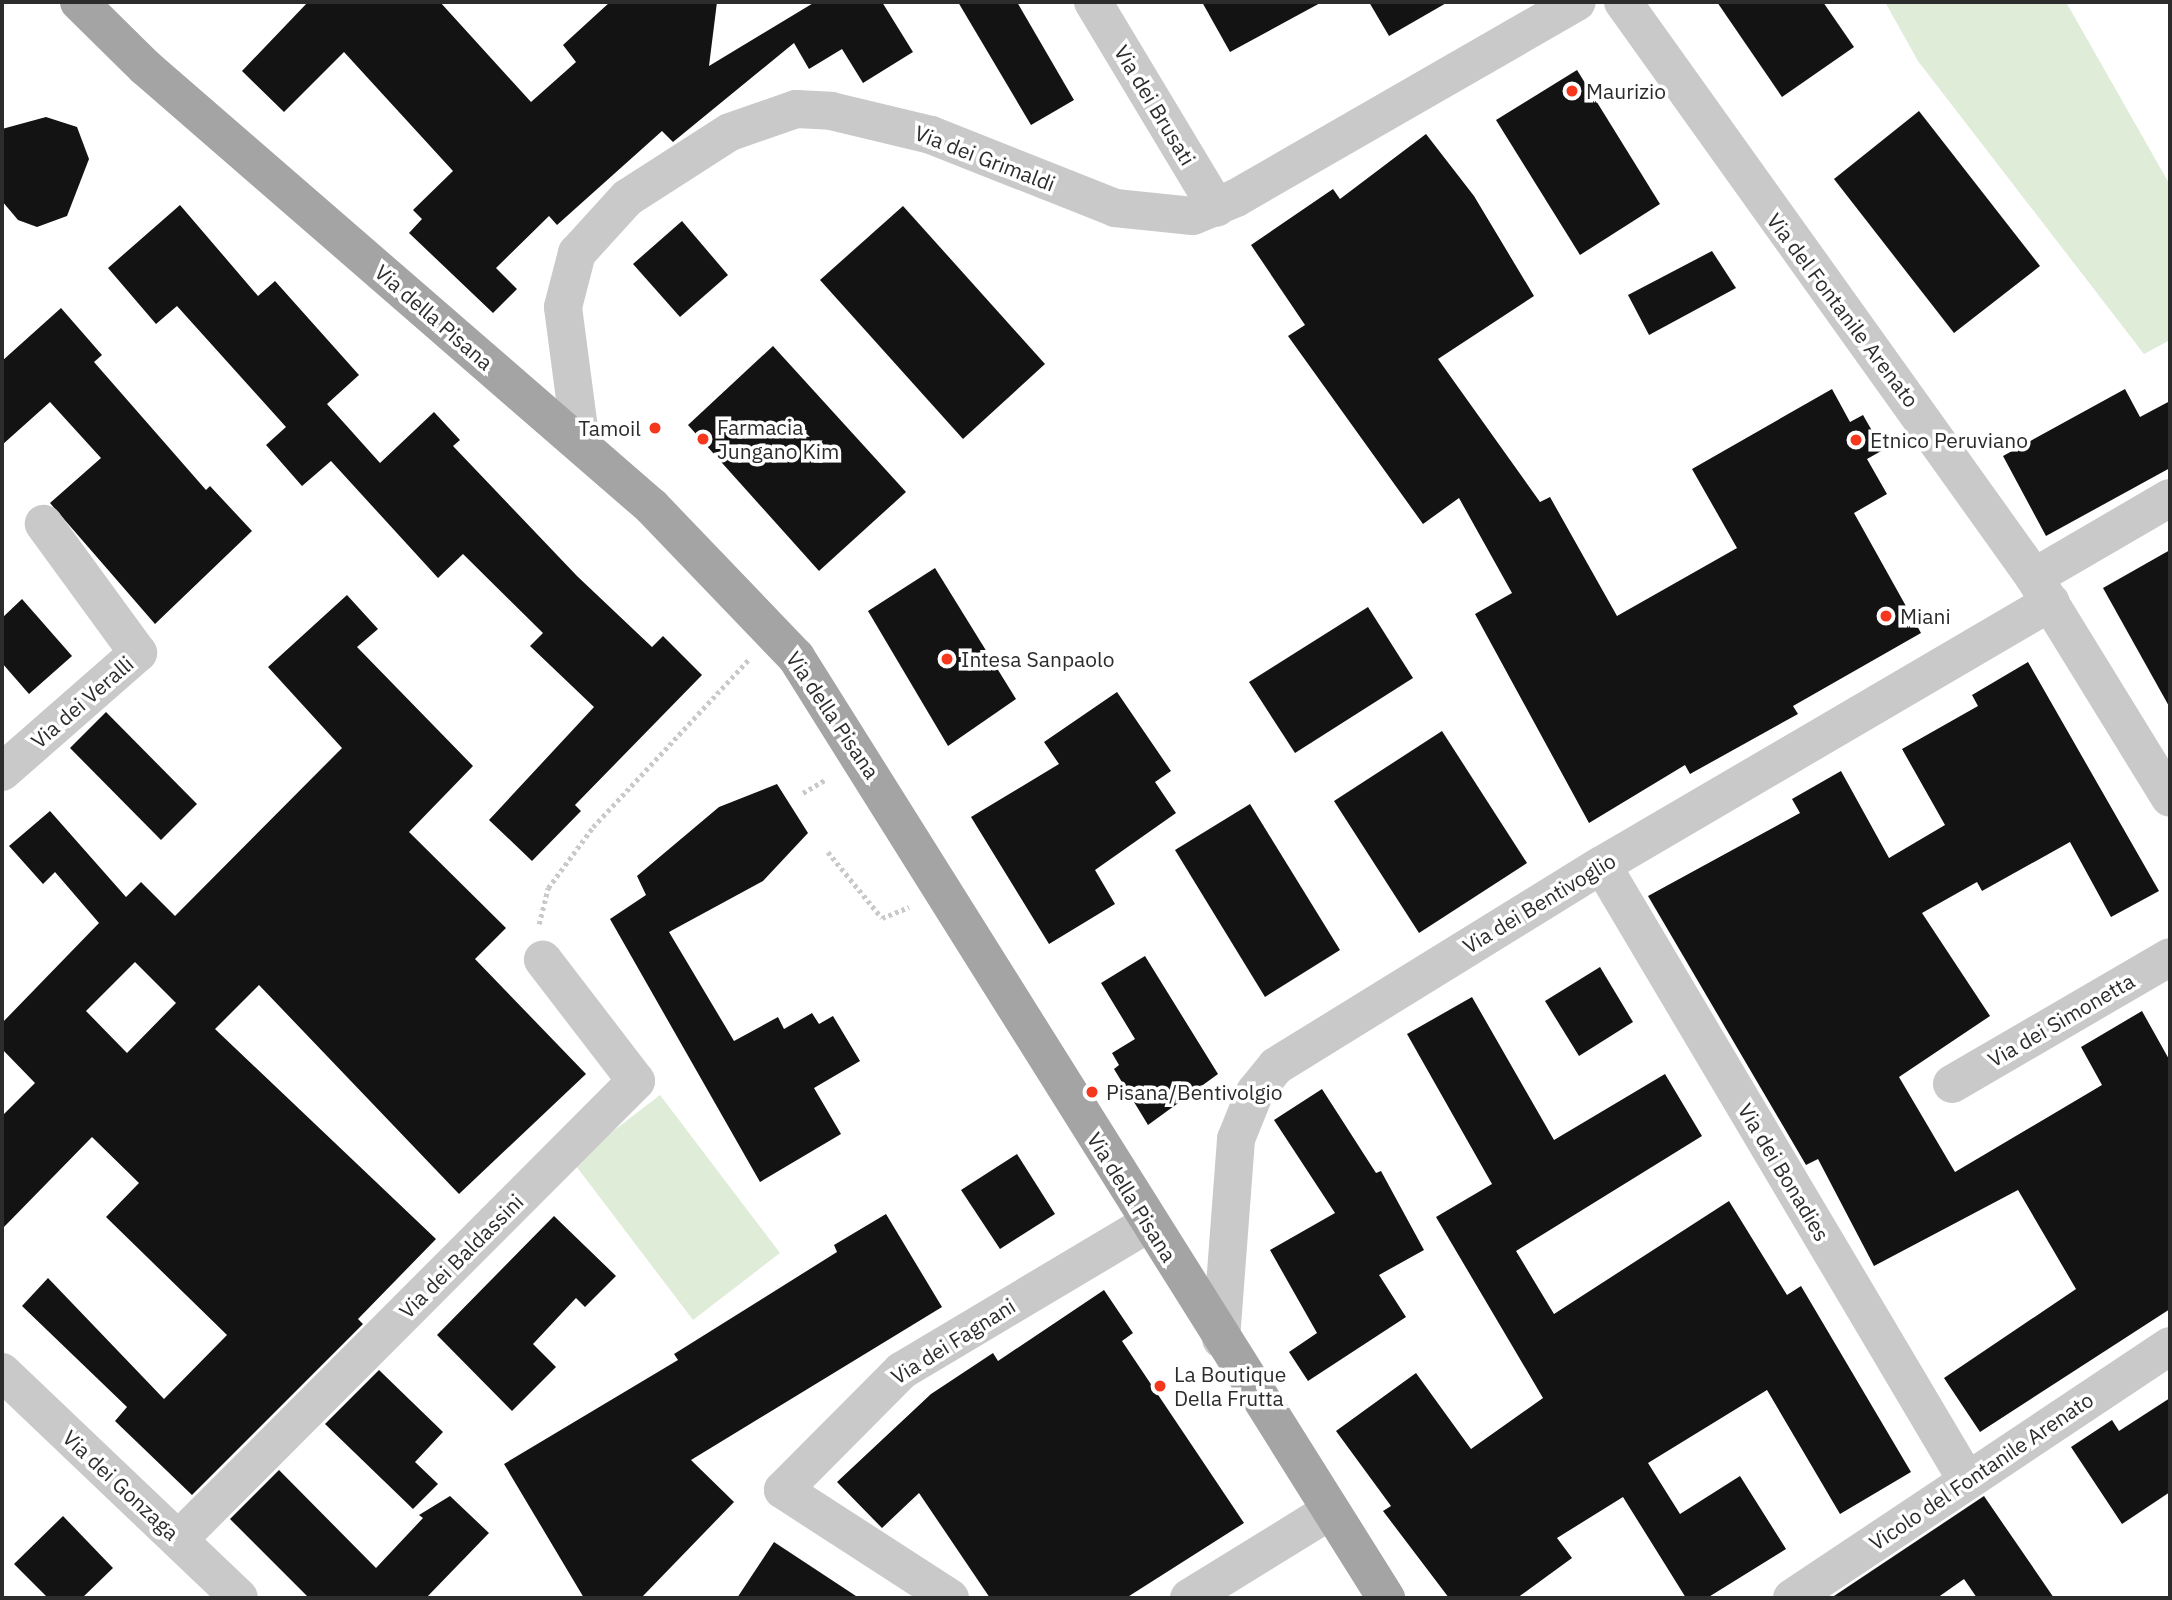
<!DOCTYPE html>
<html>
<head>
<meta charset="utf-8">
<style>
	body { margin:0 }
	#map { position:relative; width:2172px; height:1600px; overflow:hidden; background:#fff; font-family:"IBM Plex Sans",sans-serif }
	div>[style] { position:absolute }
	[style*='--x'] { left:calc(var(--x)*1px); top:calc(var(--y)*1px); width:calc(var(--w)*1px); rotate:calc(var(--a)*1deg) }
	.green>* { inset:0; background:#dfecd8 }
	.building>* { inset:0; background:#131313 }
	.path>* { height:4.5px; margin-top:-2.25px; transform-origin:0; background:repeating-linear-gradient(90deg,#c9c9c9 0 3.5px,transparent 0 7px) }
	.minor>* { height:38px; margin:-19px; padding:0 19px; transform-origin:19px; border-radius:19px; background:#c9c9c9 }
	.major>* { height:38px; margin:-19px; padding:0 19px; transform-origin:19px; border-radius:19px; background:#a4a4a4 }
	.dots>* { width:19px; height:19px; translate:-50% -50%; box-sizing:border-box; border:4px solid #fff; border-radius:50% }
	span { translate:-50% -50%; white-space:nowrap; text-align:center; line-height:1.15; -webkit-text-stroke:7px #fff; paint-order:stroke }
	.poi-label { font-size:21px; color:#2c2c2c }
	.left { translate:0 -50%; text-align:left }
	.right { translate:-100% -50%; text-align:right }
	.street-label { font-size:21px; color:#2c2c2c }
	.frame { position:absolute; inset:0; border:4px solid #2c2c2c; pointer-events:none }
</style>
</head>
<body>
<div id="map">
	<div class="green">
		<i style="clip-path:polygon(1885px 2px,2066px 2px,2170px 185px,2170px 340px,2144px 354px,1918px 61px)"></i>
		<i style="clip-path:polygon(660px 1095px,780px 1253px,693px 1320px,573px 1162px)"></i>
	</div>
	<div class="building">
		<i style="clip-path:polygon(308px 2px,440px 2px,531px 102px,576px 62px,563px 45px,610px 2px,717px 2px,709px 66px,815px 2px,882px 2px,913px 52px,863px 83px,842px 49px,809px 69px,794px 43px,673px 142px,662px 131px,557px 225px,549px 216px,496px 268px,517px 289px,493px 313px,409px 233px,422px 219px,413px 210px,453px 171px,344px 52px,284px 112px,242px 71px)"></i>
		<i style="clip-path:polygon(958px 2px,1017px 2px,1074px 100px,1031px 125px)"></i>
		<i style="clip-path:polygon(1202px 2px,1322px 2px,1230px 52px)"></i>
		<i style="clip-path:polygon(1369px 2px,1448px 2px,1389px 36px)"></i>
		<i style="clip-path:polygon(1717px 2px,1823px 2px,1854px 47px,1782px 97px)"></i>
		<i style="clip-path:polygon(1577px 70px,1660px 204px,1580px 255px,1496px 120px)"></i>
		<i style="clip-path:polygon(1919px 111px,2040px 266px,1954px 333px,1834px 179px)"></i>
		<i style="clip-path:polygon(46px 117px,77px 127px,89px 159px,67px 216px,37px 227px,18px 220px,2px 201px,2px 129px)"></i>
		<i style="clip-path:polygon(1426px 134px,1474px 196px,1534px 296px,1438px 359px,1540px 502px,1550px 497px,1617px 616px,1737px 548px,1692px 469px,1832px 389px,1850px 422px,1863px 415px,1883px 450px,1867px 459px,1887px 494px,1854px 513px,1921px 633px,1793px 706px,1798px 714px,1690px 774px,1685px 765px,1589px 823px,1475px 614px,1512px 593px,1459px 498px,1423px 524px,1288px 336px,1305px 325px,1251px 245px,1333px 189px,1340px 199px)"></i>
		<i style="clip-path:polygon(180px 205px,258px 296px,275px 281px,359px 375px,327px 404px,380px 463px,434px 412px,460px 440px,453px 446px,577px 576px,652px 647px,663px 636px,702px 675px,575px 805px,581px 811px,532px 861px,489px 820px,594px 707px,530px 646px,543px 633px,463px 554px,438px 578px,331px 461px,302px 486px,266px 445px,286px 427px,177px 306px,156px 324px,108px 268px)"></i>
		<i style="clip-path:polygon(903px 206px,1045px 364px,963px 439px,820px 280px)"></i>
		<i style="clip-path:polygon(682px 221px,728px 275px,680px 317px,633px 264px)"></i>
		<i style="clip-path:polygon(1712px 251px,1736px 288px,1649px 335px,1628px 295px)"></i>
		<i style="clip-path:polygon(61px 308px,102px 355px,94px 362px,206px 490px,210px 486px,252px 531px,155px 624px,50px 503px,101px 458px,50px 402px,2px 445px,2px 361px)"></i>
		<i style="clip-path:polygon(773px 346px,906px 492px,819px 571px,688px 425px)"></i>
		<i style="clip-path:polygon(2125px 389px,2140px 417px,2170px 401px,2170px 468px,2046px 536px,2003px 456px)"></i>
		<i style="clip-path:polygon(2170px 550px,2170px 708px,2103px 588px)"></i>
		<i style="clip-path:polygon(935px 568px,1016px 699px,948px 746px,868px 611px)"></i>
		<i style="clip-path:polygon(evenodd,347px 595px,378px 629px,357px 647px,473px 766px,409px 832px,506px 928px,475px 959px,586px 1074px,459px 1194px,259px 985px,215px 1029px,436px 1239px,358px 1319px,363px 1324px,192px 1495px,115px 1421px,127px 1407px,22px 1306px,48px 1278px,164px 1399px,227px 1335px,106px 1217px,139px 1183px,92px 1137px,2px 1229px,2px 1116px,35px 1083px,2px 1049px,2px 1023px,99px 923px,55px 872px,43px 884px,9px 846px,50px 811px,126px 897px,141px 882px,175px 916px,342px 748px,268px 667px,347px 595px,135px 962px,176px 1003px,127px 1053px,86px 1011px,135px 962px)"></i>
		<i style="clip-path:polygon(22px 599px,72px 656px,29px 694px,2px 663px,2px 618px)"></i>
		<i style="clip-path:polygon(1368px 607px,1413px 678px,1295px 753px,1249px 682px)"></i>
		<i style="clip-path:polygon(2028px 662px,2159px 891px,2111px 917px,2070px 842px,1982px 891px,1977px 882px,1922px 913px,1990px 1016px,1899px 1077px,1955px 1172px,2102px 1085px,2081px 1047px,2142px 1011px,2170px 1061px,2170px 1309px,1980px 1432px,1944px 1378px,2076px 1289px,2018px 1190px,1874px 1266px,1818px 1159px,1806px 1165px,1648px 896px,1800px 813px,1792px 799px,1841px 771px,1889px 858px,1945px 825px,1902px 749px,1978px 706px,1972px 695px)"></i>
		<i style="clip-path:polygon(1117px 692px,1171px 771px,1155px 782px,1176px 813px,1095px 870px,1115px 904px,1049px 944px,971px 817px,1059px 764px,1044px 742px)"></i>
		<i style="clip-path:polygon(106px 712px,197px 804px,161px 840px,70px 748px)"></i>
		<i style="clip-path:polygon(1442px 731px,1527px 863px,1419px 933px,1334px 801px)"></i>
		<i style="clip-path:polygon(777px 784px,808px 833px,763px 881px,669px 932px,734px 1041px,778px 1017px,784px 1029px,812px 1013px,819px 1024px,833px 1016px,860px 1061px,814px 1088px,841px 1134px,760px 1182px,610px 919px,646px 895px,637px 876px,719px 807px)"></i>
		<i style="clip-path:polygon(1250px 804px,1340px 950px,1265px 997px,1175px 850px)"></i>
		<i style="clip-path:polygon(1145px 956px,1218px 1074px,1148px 1125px,1114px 1069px,1119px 1065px,1112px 1053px,1135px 1039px,1101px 983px)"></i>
		<i style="clip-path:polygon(1600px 967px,1633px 1022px,1579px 1056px,1545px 1001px)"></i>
		<i style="clip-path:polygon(1472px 997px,1554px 1140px,1665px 1074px,1702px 1136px,1516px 1251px,1554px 1314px,1729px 1201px,1787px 1295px,1801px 1286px,1911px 1472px,1840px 1514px,1767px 1390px,1648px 1463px,1680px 1514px,1740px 1476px,1786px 1549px,1707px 1598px,1686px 1598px,1623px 1497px,1557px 1538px,1572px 1558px,1517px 1598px,1449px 1598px,1383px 1511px,1391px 1506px,1336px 1431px,1416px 1373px,1471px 1449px,1543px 1398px,1436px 1217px,1492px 1184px,1407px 1034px)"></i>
		<i style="clip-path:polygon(1322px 1089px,1376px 1173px,1381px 1171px,1424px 1250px,1379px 1275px,1406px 1317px,1308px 1381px,1289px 1352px,1317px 1333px,1270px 1250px,1335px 1213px,1274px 1120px)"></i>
		<i style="clip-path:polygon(1017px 1154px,1055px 1214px,1000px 1249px,961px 1190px)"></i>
		<i style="clip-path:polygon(886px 1214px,942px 1307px,691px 1460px,734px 1502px,641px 1598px,584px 1598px,504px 1464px,678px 1360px,674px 1354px,837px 1252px,834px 1245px)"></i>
		<i style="clip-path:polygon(554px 1216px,616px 1276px,585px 1307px,576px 1298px,533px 1344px,556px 1367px,512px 1411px,437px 1335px)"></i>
		<i style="clip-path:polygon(1104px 1290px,1133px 1333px,1122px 1341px,1244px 1523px,1126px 1598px,990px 1598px,919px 1493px,882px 1528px,837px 1482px,931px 1394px,993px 1353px,998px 1361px)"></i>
		<i style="clip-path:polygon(379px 1370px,443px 1432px,415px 1462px,438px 1484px,413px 1509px,325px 1424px)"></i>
		<i style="clip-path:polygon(2170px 1398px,2170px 1492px,2122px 1524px,2071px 1447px,2112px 1420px,2119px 1431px)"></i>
		<i style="clip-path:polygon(279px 1470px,376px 1568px,423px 1518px,419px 1515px,450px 1496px,489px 1533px,426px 1598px,309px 1598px,230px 1519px)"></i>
		<i style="clip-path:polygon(1984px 1496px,2054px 1598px,1977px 1598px,1964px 1579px,1937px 1598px,1831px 1598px)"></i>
		<i style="clip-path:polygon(63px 1516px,113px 1568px,82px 1598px,48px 1598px,14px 1564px)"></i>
		<i style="clip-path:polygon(774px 1542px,859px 1598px,737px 1598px)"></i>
	</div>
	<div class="path">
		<i style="--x:803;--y:793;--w:27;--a:-31"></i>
		<i style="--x:828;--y:852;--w:85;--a:50.7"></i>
		<i style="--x:882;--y:918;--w:29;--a:-22"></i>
		<i style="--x:539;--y:924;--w:37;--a:-76"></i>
		<i style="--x:548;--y:888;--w:76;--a:-53.6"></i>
		<i style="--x:593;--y:827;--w:228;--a:-47.1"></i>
	</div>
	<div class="minor">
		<i style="--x:1093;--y:2;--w:240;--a:59"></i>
		<i style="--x:1623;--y:2;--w:707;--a:54.44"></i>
		<i style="--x:2034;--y:577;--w:259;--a:58.4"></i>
		<i style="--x:581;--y:444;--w:138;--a:-97.5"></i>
		<i style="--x:563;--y:307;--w:56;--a:-75.5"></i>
		<i style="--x:577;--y:253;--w:74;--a:-47.7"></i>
		<i style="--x:627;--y:198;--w:122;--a:-32.7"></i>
		<i style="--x:730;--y:132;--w:70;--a:-19.2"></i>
		<i style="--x:796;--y:109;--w:35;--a:3"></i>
		<i style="--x:831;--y:111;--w:103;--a:13.5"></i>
		<i style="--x:931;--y:135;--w:198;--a:21.6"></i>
		<i style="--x:1115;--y:208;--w:78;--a:5.9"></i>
		<i style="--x:1193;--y:216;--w:47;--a:-22.7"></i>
		<i style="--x:1236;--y:198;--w:393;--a:-29.9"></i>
		<i style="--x:2034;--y:577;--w:157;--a:-30.2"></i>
		<i style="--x:2;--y:772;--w:181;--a:-41.2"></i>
		<i style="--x:138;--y:653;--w:160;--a:-126.1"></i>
		<i style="--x:1602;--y:865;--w:714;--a:59.34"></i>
		<i style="--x:1952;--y:1084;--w:252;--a:-30.2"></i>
		<i style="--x:1221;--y:1339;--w:201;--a:-85.7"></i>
		<i style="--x:1236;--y:1139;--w:51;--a:-68"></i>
		<i style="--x:1255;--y:1092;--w:33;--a:-51"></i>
		<i style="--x:1276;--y:1066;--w:383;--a:-31.7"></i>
		<i style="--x:1602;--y:865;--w:520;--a:-30.36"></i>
		<i style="--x:2;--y:1372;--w:327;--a:43.6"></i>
		<i style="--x:179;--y:1539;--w:647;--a:-45.06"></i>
		<i style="--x:636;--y:1081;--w:153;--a:-127.5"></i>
		<i style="--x:950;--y:1598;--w:199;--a:-147.1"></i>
		<i style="--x:783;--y:1490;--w:168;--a:-45.2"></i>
		<i style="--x:901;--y:1371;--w:287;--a:-30.8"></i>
		<i style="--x:1189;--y:1598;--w:166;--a:-31.7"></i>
		<i style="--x:1792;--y:1598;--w:454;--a:-33.7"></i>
	</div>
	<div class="major">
		<i style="--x:79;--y:2;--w:93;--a:44.6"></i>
		<i style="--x:145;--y:67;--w:671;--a:40.95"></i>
		<i style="--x:652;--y:507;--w:208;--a:46.2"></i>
		<i style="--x:796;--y:657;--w:1111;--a:57.91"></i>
	</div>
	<div class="dots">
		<i style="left:1572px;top:91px;background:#f5371d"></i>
		<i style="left:655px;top:428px;background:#f5371d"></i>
		<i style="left:703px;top:439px;background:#f5371d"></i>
		<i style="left:1856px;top:440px;background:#f5371d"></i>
		<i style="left:1886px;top:616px;background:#f5371d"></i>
		<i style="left:947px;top:659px;background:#f5371d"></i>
		<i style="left:1092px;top:1092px;background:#f5371d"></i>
		<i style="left:1160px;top:1386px;background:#f5371d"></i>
	</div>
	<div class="poi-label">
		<span class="left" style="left:1586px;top:91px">Maurizio</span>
		<span class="left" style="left:717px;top:439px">Farmacia<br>Jungano Kim</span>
		<span class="right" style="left:641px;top:428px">Tamoil</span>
		<span class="left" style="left:1870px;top:440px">Etnico Peruviano</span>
		<span class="left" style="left:1900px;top:616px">Miani</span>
		<span class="left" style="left:961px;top:659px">Intesa Sanpaolo</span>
		<span class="left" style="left:1106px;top:1092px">Pisana/Bentivolgio</span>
		<span class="left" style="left:1174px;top:1386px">La Boutique<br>Della Frutta</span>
	</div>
	<div class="street-label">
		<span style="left:1155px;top:105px;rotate:59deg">Via dei Brusati</span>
		<span style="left:985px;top:158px;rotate:21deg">Via dei Grimaldi</span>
		<span style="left:1843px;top:310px;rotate:53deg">Via del Fontanile Arenato</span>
		<span style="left:434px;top:317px;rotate:41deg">Via della Pisana</span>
		<span style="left:82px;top:702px;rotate:-41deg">Via dei Veralli</span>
		<span style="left:833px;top:715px;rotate:56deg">Via della Pisana</span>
		<span style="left:1539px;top:903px;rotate:-31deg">Via dei Bentivoglio</span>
		<span style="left:2061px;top:1020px;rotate:-30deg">Via dei Simonetta</span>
		<span style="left:1784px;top:1172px;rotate:59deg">Via dei Bonadies</span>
		<span style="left:1132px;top:1197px;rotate:58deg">Via della Pisana</span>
		<span style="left:461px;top:1256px;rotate:-45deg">Via dei Baldassini</span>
		<span style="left:953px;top:1341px;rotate:-32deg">Via dei Fagnani</span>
		<span style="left:1981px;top:1471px;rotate:-34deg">Vicolo del Fontanile Arenato</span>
		<span style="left:121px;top:1485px;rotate:43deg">Via dei Gonzaga</span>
	</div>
	<div class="frame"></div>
</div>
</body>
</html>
